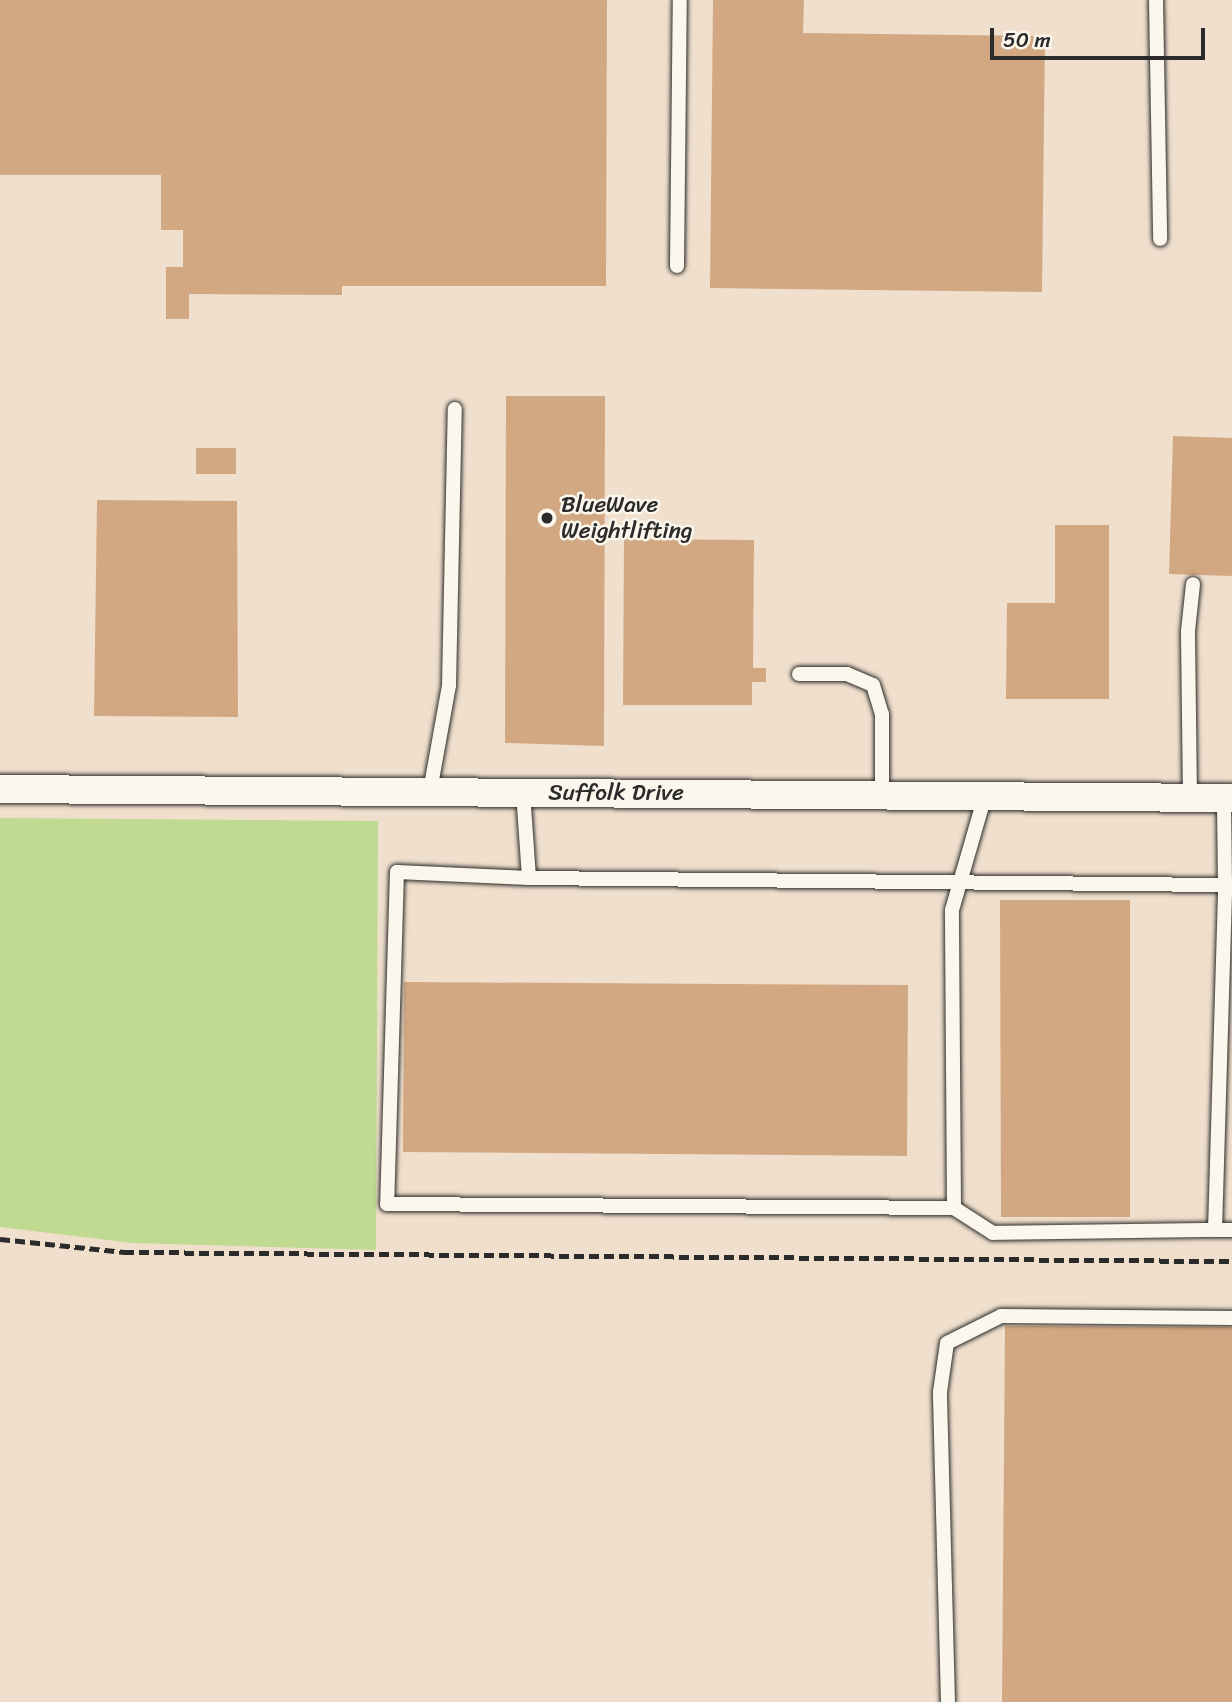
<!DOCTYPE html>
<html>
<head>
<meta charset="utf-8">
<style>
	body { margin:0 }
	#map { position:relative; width:1232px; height:1702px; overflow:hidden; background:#fbf7ec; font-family:Sriracha,sans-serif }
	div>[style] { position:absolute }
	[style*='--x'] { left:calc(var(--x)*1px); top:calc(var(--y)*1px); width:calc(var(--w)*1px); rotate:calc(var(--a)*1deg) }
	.built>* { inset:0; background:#efdfcc }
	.green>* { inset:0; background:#c0da91 }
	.building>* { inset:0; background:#d2a883 }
	.roads { filter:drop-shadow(0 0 2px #2b2b2b) drop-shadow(0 0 2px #2b2b2b) }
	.lane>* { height:14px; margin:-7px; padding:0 7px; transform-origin:7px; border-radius:7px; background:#fbf7ec }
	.street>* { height:28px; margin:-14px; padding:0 14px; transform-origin:14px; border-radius:14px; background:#fbf7ec }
	.rail>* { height:5px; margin-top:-2.5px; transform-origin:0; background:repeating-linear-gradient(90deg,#2b2b2b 0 10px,transparent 0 15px) }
	.dots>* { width:19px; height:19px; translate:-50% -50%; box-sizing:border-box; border:4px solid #fbf7ec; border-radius:50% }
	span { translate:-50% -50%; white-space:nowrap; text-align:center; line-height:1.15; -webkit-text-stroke:5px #fbf7ec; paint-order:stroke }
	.poi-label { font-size:23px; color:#2b2b2b }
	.left { translate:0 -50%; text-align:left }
	.street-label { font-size:23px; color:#2b2b2b }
	.scale { position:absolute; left:990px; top:28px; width:215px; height:32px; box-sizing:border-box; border:4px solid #2b2b2b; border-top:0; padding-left:9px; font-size:21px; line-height:24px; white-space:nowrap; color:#2b2b2b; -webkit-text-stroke:5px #fbf7ec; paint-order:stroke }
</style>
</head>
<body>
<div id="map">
	<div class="built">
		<i style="clip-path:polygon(0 0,1232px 0,1232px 1702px,0 1702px)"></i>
	</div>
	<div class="green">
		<i style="clip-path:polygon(0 818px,378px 821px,376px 1250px,132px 1243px,0 1227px)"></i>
	</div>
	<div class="building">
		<i style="clip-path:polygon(0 0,607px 0,606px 286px,342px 286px,342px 295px,189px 294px,189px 319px,166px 319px,166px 267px,183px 267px,183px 230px,161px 230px,161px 175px,0 175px)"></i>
		<i style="clip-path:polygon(713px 0,804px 0,803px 33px,1045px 36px,1042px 292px,710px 288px)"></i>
		<i style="clip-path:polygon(506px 396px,605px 396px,604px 746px,505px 743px)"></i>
		<i style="clip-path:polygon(1173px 436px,1232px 438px,1232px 576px,1169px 574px)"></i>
		<i style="clip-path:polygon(196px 448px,236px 448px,236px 474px,196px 474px)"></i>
		<i style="clip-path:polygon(97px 500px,237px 501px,238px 717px,94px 716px)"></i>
		<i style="clip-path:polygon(1055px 525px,1109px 525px,1109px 699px,1006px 699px,1007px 603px,1055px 603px)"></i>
		<i style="clip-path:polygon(624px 539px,754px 540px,753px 668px,766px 668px,766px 682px,752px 682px,752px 705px,623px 705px)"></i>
		<i style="clip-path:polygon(1000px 900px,1130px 900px,1130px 1217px,1001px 1217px)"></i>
		<i style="clip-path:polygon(404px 982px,908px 985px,907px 1156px,403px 1152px)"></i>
		<i style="clip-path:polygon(1005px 1326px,1232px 1327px,1232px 1702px,1002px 1702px)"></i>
	</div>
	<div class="roads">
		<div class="lane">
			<i style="--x:1156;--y:0;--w:239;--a:89"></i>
			<i style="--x:677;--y:266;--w:266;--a:-89.4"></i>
			<i style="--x:799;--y:674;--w:48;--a:0"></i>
			<i style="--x:847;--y:674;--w:28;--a:23"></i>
			<i style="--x:873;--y:685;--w:30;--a:73"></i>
			<i style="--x:882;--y:714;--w:81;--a:90"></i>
			<i style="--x:430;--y:791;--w:108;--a:-79.8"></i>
			<i style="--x:449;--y:685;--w:276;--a:-88.8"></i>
			<i style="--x:523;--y:792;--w:86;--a:86"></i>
			<i style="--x:529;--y:878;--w:132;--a:-177.4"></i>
			<i style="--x:397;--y:872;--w:332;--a:91.7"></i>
			<i style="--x:387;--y:1204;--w:567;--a:0.4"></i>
			<i style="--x:954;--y:1208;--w:298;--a:-90.4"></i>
			<i style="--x:952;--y:910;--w:119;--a:-73.9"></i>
			<i style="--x:1190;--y:798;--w:167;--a:-90.7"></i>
			<i style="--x:1188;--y:631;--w:47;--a:-83.9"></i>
			<i style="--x:529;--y:878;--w:696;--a:0.58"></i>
			<i style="--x:1225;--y:885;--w:87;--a:-90.7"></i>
			<i style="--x:954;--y:1208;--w:46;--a:32.7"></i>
			<i style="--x:993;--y:1233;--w:222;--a:-0.8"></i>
			<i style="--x:1215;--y:1230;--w:345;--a:-88.3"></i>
			<i style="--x:1225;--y:885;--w:7;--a:0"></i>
			<i style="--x:1215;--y:1230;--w:17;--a:0"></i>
			<i style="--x:948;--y:1702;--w:310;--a:-91.5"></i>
			<i style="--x:940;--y:1392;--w:49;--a:-81.9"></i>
			<i style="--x:947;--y:1343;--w:60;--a:-26.6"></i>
			<i style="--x:1001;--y:1316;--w:231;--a:0.5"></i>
		</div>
		<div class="street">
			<i style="--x:0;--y:789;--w:1232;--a:0.42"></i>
		</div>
	</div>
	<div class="rail">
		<i style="--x:0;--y:1239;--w:125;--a:6"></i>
		<i style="--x:124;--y:1252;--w:1108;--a:0.47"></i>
	</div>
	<div class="dots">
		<i style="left:547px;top:518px;background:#2b2b2b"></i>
	</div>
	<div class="poi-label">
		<span class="left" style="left:561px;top:518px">BlueWave<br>Weightlifting</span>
	</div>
	<div class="street-label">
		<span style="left:616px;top:793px">Suffolk Drive</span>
	</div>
	<div class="scale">50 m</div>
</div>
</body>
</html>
